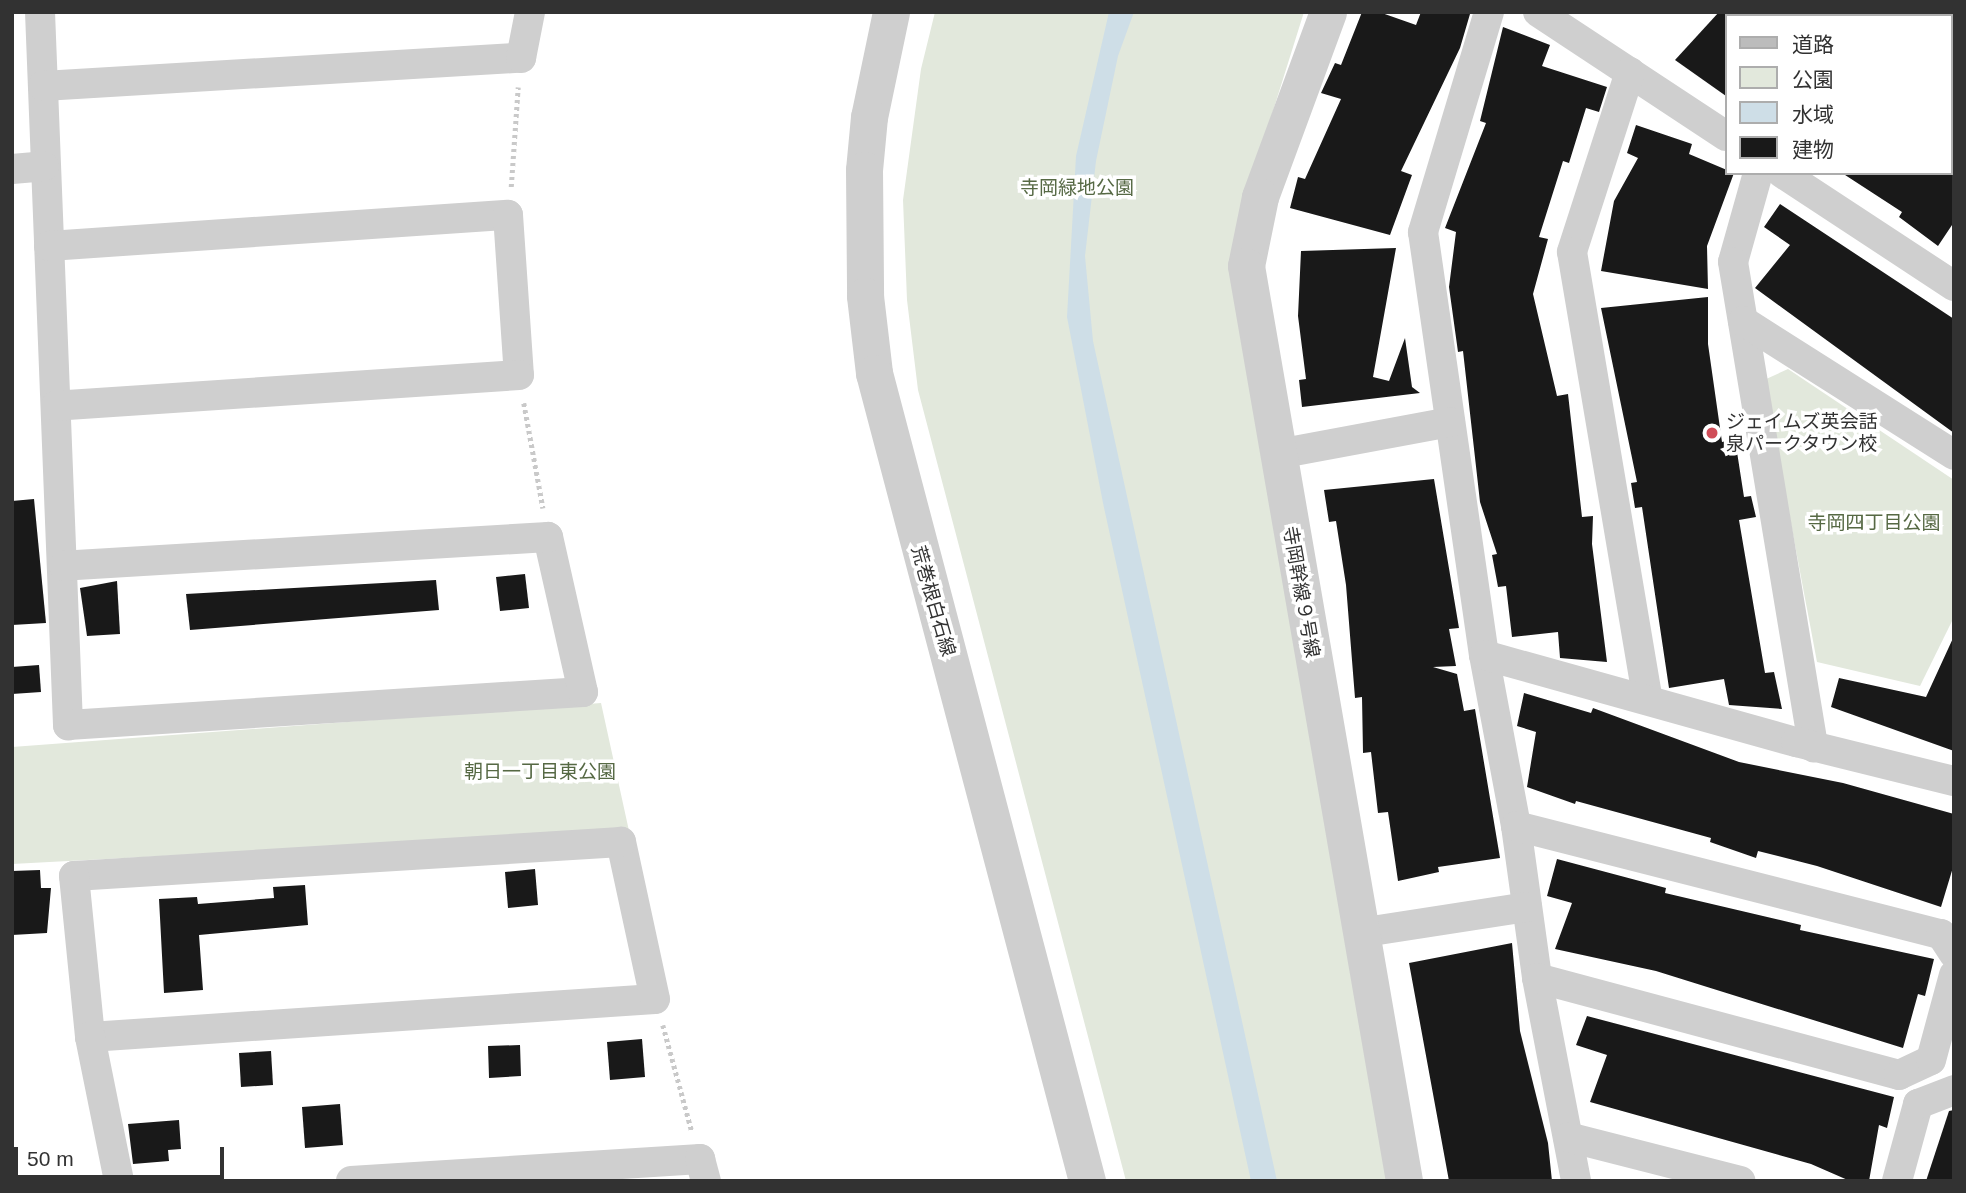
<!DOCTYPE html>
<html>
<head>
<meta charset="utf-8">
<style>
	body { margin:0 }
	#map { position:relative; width:1966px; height:1193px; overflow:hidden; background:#fff; font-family:Helvetica,"Noto Sans JP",sans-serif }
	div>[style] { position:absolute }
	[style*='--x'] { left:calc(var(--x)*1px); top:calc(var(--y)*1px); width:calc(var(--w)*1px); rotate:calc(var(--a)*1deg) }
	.green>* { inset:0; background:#e2e8dc }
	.water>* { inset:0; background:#cedee7 }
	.building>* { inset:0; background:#191919 }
	.path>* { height:4.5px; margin-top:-2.25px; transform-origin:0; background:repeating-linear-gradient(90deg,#c9c9c9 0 3.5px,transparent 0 7px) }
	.minor>* { height:30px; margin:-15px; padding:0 15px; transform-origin:15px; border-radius:15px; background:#cfcfcf }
	.tertiary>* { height:37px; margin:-18.5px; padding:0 18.5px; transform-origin:18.5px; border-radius:18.5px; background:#cfcfcf }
	.secondary>* { height:38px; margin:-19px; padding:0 19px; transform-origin:19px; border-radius:19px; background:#bcbcbc }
	.dots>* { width:19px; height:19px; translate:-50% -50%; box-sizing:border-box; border:4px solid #fff; border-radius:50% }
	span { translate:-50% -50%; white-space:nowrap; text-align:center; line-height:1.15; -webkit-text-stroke:7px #fff; paint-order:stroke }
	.park-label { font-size:19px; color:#566944 }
	.poi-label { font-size:19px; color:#323232 }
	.left { translate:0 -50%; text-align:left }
	.street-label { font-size:19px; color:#323232 }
	.frame { position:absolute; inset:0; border:14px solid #323232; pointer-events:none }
	.legend { position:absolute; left:1725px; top:14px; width:228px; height:161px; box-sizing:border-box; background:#fff; border:2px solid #adadad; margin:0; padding:9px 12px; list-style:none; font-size:21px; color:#323232 }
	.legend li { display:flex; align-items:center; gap:14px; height:35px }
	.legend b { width:35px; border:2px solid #adadad }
	.scale { position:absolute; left:14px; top:1147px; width:210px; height:32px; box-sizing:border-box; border:4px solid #323232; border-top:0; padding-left:9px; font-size:21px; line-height:24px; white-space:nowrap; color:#323232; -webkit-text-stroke:5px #fff; paint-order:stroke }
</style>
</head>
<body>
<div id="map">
	<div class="green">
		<i style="clip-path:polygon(935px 12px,1304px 12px,1251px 181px,1392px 1181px,1126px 1181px,918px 390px,907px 300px,903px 200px,921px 69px)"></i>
		<i style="clip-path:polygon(1788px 369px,1954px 480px,1954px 617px,1920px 686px,1817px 662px,1764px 380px)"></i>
		<i style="clip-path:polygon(601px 703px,629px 831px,12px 864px,12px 747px)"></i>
	</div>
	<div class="water">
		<i style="clip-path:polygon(1109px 12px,1134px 12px,1118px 56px,1096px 161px,1085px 256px,1093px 341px,1277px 1181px,1251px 1181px,1103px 503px,1067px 317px,1076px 156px)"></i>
	</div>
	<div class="building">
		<i style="clip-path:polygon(1362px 12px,1379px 12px,1416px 25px,1421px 12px,1470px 14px,1460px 48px,1401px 171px,1412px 175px,1390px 235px,1290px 208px,1298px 177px,1305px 179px,1341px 99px,1321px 93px,1335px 63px,1341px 65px)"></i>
		<i style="clip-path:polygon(1719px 12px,1726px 12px,1726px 96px,1675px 60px)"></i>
		<i style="clip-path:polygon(1503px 27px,1550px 45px,1542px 66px,1607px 87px,1599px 112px,1586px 108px,1569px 163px,1563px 161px,1539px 237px,1548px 239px,1533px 294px,1557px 396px,1568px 394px,1582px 517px,1593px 516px,1592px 544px,1607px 662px,1560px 658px,1558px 632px,1512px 637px,1506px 586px,1498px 587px,1492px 555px,1497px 554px,1480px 502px,1463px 351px,1458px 352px,1449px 287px,1456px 232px,1445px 228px,1486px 123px,1480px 121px)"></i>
		<i style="clip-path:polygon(1636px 125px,1692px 144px,1689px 154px,1734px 173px,1707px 246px,1708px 289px,1601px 271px,1614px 201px,1638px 158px,1627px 153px)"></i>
		<i style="clip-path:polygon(1842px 173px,1954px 173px,1954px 222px,1938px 246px,1899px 217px,1902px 212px)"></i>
		<i style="clip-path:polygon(1780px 204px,1954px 319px,1954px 433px,1755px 288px,1790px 245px,1764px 227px)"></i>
		<i style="clip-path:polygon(1396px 248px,1373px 377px,1389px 381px,1405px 338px,1412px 387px,1420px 393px,1302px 407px,1299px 380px,1306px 379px,1298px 316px,1301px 251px)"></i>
		<i style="clip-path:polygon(1708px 297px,1708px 344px,1722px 442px,1735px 439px,1744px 497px,1751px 496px,1756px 517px,1739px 520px,1765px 673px,1774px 672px,1782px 709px,1729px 705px,1724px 679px,1669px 688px,1642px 507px,1635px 508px,1631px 483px,1637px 482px,1601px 308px)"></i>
		<i style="clip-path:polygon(1434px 479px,1459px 628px,1449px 629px,1456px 666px,1433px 667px,1457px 674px,1464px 711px,1475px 709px,1500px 858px,1438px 867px,1439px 872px,1398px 881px,1388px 812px,1378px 813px,1371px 752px,1363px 753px,1362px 697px,1355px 698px,1346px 585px,1336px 521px,1329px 522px,1324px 490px)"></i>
		<i style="clip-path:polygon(34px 499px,46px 623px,12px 625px,12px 501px)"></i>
		<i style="clip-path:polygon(525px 574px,529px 608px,500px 611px,496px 577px)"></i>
		<i style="clip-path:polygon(436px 580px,439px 610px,190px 630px,186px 594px)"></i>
		<i style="clip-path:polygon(117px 581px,120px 634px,87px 636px,80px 588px)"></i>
		<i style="clip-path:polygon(1954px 636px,1954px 751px,1831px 707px,1839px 678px,1926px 697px)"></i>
		<i style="clip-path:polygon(39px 665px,41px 692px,12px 694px,12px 667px)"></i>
		<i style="clip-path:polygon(1524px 693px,1591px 713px,1593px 708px,1739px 762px,1843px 783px,1954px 814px,1954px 864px,1941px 907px,1817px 866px,1758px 851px,1756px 858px,1710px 842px,1711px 838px,1576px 801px,1575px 804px,1527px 787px,1536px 732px,1517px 726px)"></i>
		<i style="clip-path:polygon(1557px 859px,1666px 888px,1665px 893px,1801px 925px,1800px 930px,1934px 959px,1925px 996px,1918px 994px,1903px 1048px,1656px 971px,1555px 949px,1572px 903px,1547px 896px)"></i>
		<i style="clip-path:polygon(535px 869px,538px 905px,508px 908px,505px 872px)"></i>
		<i style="clip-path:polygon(40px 870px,41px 888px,51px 888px,47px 933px,12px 935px,12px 871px)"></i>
		<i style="clip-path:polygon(305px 885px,308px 925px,199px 935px,203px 990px,164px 993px,159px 899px,197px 897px,198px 904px,274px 898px,273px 887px)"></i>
		<i style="clip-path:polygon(1512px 943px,1520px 1031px,1548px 1143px,1552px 1181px,1449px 1181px,1409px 963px)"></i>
		<i style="clip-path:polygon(1587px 1016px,1894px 1097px,1887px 1128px,1879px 1125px,1869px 1181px,1850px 1181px,1811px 1164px,1590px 1102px,1607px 1055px,1576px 1045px)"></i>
		<i style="clip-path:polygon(642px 1039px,645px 1077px,610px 1080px,607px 1042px)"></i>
		<i style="clip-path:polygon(520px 1045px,521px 1076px,489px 1078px,488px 1046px)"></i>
		<i style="clip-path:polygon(271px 1051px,273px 1085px,241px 1087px,239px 1053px)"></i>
		<i style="clip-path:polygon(340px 1104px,343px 1145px,305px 1148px,302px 1107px)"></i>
		<i style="clip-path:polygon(1954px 1110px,1954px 1181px,1926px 1181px,1949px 1111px)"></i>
		<i style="clip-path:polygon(179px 1120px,181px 1149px,168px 1150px,169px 1161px,133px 1164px,128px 1124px)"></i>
	</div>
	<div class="path">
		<i style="--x:511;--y:187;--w:100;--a:-86"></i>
		<i style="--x:524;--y:403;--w:107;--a:79.7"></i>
		<i style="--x:663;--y:1025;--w:111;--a:74.8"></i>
	</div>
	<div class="minor">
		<i style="--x:40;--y:12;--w:714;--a:87.75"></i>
		<i style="--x:68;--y:725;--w:516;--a:-3.67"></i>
		<i style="--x:583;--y:692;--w:159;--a:-102.7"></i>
		<i style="--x:548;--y:537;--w:485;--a:176.6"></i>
		<i style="--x:1489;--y:12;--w:230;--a:106.7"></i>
		<i style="--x:1423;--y:232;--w:427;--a:81.8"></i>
		<i style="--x:1484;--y:655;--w:174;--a:79.4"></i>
		<i style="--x:1516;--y:826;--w:153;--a:82.1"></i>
		<i style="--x:1537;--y:978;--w:207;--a:79.1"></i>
		<i style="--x:1538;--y:12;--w:225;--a:33.4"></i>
		<i style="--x:1630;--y:72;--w:189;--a:107.9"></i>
		<i style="--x:1572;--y:252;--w:453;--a:80.4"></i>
		<i style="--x:43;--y:86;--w:479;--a:-3.4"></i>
		<i style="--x:521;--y:58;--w:47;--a:-78.9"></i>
		<i style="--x:12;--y:169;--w:32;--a:-5"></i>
		<i style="--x:1758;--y:173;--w:92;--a:105.7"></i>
		<i style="--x:1733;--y:262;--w:492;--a:80.6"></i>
		<i style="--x:1782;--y:173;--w:206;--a:33.3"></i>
		<i style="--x:49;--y:246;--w:460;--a:-3.9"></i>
		<i style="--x:508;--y:215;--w:160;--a:86.1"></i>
		<i style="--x:519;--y:375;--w:464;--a:176.2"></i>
		<i style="--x:1743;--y:321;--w:250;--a:32.4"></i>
		<i style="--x:1278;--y:454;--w:175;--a:-10.5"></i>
		<i style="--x:1484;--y:655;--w:324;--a:15.6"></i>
		<i style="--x:1796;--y:742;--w:163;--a:13.9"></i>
		<i style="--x:1516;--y:826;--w:439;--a:14.3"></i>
		<i style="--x:1941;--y:934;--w:24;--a:57"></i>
		<i style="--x:1359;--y:933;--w:170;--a:-8.8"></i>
		<i style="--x:1537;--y:978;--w:375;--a:15"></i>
		<i style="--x:1899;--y:1075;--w:35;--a:-25"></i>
		<i style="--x:1931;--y:1060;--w:88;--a:-74.9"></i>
		<i style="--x:90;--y:1037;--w:566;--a:-3.85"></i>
		<i style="--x:655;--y:999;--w:161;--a:-102.2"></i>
		<i style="--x:621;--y:842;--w:548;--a:176.44"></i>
		<i style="--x:74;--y:876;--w:162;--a:84.3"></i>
		<i style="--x:90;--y:1037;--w:147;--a:78.6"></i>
		<i style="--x:1568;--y:1137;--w:178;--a:14.3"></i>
		<i style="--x:351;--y:1181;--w:350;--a:-3.6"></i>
		<i style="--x:700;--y:1159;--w:23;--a:75"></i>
		<i style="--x:1897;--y:1181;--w:80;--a:-74.7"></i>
		<i style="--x:1918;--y:1104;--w:39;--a:-21"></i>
	</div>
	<div class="tertiary">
		<i style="--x:891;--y:12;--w:107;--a:101.8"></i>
		<i style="--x:869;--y:117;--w:53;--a:95.4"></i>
		<i style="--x:864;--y:170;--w:126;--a:89.5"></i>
		<i style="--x:865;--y:296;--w:78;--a:83.3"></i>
		<i style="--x:874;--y:373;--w:836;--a:75.23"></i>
		<i style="--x:1328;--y:12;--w:197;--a:110.2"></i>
		<i style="--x:1260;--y:197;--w:70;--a:101.5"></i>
		<i style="--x:1246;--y:266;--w:929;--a:80.2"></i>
	</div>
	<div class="secondary">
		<i style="--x:1855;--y:12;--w:7;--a:34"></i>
		<i style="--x:1919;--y:12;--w:6;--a:39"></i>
		<i style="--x:1950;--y:34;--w:4;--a:27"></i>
		<i style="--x:1950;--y:76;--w:5;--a:37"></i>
	</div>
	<div class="dots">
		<i style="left:1712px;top:433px;background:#d04d58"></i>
	</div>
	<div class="park-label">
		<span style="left:1077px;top:188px">寺岡緑地公園</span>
		<span style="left:1874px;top:523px">寺岡四丁目公園</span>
		<span style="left:540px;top:772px">朝日一丁目東公園</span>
	</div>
	<div class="poi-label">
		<span class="left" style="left:1726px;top:433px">ジェイムズ英会話<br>泉パークタウン校</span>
	</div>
	<div class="street-label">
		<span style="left:1301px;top:592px;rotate:80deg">寺岡幹線９号線</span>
		<span style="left:933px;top:601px;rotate:74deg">荒巻根白石線</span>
	</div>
	<div class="frame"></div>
	<ul class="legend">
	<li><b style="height:9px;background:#bcbcbc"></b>道路</li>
	<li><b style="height:19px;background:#e2e8dc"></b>公園</li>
	<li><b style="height:19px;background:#cedee7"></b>水域</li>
	<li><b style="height:19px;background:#191919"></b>建物</li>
	</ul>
	<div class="scale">50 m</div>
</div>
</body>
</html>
